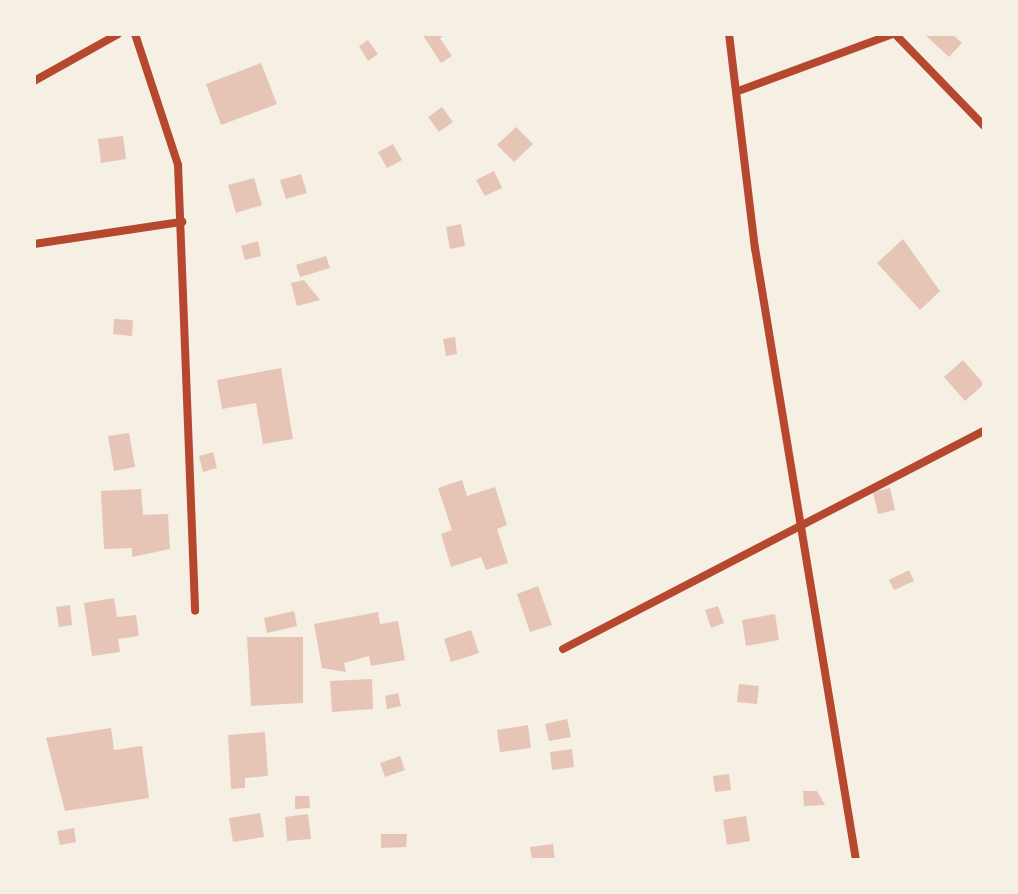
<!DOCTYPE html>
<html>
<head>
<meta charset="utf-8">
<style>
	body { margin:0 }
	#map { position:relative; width:1018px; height:894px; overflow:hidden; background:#f6efe4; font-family:Lato,sans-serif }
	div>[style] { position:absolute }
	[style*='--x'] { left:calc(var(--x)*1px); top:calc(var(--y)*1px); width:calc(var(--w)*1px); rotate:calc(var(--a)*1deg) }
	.building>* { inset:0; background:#e6c5b7 }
	.minor>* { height:8px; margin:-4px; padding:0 4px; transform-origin:4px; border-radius:4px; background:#b5482f }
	span { translate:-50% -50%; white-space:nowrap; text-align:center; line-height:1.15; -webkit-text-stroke:6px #f6efe4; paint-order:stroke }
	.frame { position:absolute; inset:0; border:36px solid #f6efe4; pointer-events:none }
</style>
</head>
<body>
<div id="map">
	<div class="building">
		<i style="clip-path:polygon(422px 34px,446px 34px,440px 38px,452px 56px,441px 63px)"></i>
		<i style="clip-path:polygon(924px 34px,952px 34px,962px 43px,949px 57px)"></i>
		<i style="clip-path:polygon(368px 40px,378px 54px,368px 61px,359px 46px)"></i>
		<i style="clip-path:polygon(261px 63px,277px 104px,221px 125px,206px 84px)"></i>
		<i style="clip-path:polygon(442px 107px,453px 122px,439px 132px,428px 117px)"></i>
		<i style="clip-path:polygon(516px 127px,533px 144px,514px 162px,497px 145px)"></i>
		<i style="clip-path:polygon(123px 136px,126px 159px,101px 163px,98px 139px)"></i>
		<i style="clip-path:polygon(393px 144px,402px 160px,387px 168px,378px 152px)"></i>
		<i style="clip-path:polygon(494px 171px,502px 188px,485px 196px,476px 180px)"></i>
		<i style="clip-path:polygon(301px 174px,307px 193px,286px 199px,280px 180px)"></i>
		<i style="clip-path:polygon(254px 178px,262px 205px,236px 213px,228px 185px)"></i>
		<i style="clip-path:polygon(461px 224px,465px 246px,450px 249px,446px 227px)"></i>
		<i style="clip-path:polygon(903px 239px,940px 291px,920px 310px,877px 263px)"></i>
		<i style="clip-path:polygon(258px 241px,261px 256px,245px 260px,241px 246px)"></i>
		<i style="clip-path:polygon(326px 256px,330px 268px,300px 277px,296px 265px)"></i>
		<i style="clip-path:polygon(304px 280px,320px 300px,297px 306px,291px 283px)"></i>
		<i style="clip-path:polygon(114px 319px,133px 320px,132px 336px,113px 334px)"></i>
		<i style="clip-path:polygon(455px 337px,457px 354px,446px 356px,443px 339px)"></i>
		<i style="clip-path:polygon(963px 360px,984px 384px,965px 401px,944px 377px)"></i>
		<i style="clip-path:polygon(281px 368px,293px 439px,263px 444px,256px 403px,222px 409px,217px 380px)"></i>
		<i style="clip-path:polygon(129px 433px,135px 467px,114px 471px,108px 436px)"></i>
		<i style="clip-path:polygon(213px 452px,217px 468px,203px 472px,199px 456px)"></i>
		<i style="clip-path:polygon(462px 480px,467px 496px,495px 487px,507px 525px,497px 529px,508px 563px,486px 570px,481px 557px,451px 567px,441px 534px,452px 530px,438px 488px)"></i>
		<i style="clip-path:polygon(890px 488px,895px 510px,878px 514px,873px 492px)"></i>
		<i style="clip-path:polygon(141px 489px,143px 515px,168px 514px,170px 549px,132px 557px,132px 548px,104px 549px,101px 491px)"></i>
		<i style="clip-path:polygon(909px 570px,914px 581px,894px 590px,889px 580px)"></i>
		<i style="clip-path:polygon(538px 586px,552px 625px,530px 632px,517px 594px)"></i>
		<i style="clip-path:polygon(114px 598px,117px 617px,136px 615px,139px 636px,118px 639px,120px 652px,92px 656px,84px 603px)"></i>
		<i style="clip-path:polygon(70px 605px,72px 625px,59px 627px,56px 607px)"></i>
		<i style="clip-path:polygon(718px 606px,724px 623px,711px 628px,705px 610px)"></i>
		<i style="clip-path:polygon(294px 611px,297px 626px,267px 633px,264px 618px)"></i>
		<i style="clip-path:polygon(378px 612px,380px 624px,398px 621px,405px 660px,371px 666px,369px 656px,344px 663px,346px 672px,322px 668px,314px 624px)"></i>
		<i style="clip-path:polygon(775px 614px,779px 640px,746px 646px,742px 620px)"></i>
		<i style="clip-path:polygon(471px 630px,479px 653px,451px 662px,444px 639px)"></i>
		<i style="clip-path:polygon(247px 637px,303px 637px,303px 703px,251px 706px)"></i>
		<i style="clip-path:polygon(372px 679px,373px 709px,332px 712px,330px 681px)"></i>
		<i style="clip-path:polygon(739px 684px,759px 686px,757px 704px,737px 702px)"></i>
		<i style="clip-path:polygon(398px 693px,401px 706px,387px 709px,385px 696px)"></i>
		<i style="clip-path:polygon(567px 719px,571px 737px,549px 741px,545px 724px)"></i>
		<i style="clip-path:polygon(528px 725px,531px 748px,500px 752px,497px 730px)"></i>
		<i style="clip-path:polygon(111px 728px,114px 750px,142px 746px,149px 798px,65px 811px,46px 738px)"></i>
		<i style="clip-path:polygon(265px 732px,268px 776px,245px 778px,245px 788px,231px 789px,228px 735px)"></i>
		<i style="clip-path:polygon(572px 749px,574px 767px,552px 770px,550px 752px)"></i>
		<i style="clip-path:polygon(400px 756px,405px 770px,385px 777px,380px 763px)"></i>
		<i style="clip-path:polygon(729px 774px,731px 790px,715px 792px,713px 776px)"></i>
		<i style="clip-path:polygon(803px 791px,817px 791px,825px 805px,804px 806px)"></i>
		<i style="clip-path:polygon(295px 796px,309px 796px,310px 808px,295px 809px)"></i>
		<i style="clip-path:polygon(260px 813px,264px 837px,233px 842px,229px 818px)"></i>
		<i style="clip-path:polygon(308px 814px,311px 839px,287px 841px,285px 817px)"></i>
		<i style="clip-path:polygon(746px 816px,750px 841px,727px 845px,723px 820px)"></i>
		<i style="clip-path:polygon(74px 828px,76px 842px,60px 845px,57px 831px)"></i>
		<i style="clip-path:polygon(381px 834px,407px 834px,406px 847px,381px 848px)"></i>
		<i style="clip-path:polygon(553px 844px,555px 860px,532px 860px,530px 847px)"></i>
	</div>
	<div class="minor">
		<i style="--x:135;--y:34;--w:138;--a:71.8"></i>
		<i style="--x:178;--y:165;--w:446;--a:87.8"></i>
		<i style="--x:729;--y:34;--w:216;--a:83.1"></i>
		<i style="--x:755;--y:248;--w:620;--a:80.63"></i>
		<i style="--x:895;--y:34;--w:128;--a:45.9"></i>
		<i style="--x:34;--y:81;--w:96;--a:-29.2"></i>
		<i style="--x:741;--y:90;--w:161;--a:-20.3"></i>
		<i style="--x:34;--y:244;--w:150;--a:-8.5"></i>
		<i style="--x:563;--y:649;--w:474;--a:-27.4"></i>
	</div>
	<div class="frame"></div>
</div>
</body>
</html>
